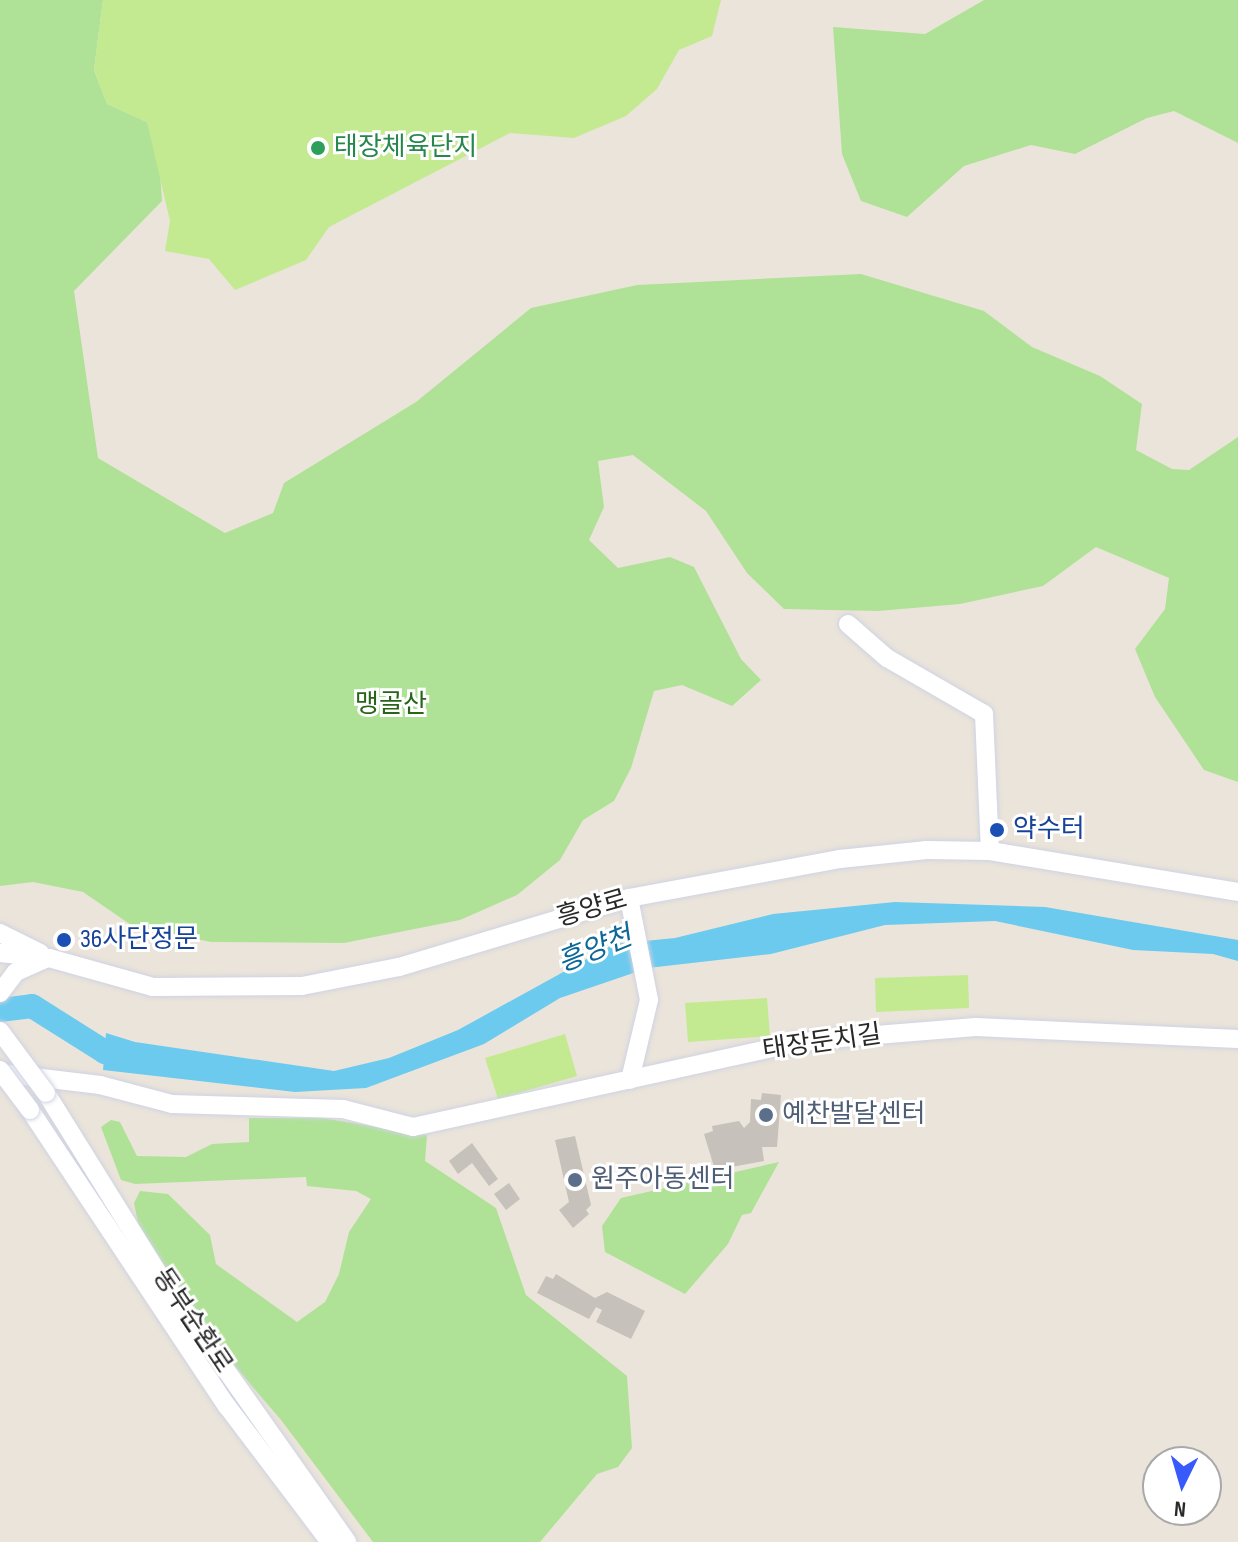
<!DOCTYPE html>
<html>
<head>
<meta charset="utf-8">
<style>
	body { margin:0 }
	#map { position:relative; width:1238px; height:1542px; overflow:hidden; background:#ebe4da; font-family:"Sofia Sans Condensed","Noto Sans KR",sans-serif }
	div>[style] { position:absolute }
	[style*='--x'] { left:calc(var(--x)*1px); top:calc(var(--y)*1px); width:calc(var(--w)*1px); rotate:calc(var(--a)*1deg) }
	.green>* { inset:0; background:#afe296 }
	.pitch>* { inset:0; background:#c3ea91 }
	.water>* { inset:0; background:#6ccaef }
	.river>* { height:24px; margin:-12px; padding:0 12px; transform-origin:12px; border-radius:12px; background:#6ccaef }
	.building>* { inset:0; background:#c6c1ba }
	.roads { filter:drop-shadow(0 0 2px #cfd3e2) drop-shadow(0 0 2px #cfd3e2) }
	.minor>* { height:18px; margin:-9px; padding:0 9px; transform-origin:9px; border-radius:9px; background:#fff }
	.bridges { filter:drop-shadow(0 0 2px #cfd3e2) drop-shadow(0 0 2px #cfd3e2) }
	.minor-bridge>* { height:18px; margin:-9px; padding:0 9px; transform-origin:9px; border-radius:9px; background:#fff }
	.dots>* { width:22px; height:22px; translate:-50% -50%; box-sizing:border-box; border:4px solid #fff; border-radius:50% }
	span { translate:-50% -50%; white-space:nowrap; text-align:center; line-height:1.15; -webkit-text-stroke:6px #fff; paint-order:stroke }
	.leisure-label { font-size:26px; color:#27864d }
	.left { translate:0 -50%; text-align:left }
	.park-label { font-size:26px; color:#286519 }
	.transit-label { font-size:26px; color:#164399 }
	.street-label { font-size:26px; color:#292929 }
	.service-label { font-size:26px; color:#4e5e75 }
	.water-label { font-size:28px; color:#0d6799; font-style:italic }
	.north { position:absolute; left:1142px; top:1446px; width:80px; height:80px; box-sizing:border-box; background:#fff; border:2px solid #a9a9a9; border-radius:50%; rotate:185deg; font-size:22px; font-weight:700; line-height:32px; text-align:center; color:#292929 }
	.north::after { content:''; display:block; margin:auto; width:28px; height:36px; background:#385afa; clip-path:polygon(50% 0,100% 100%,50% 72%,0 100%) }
</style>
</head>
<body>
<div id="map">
	<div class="green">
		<i style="clip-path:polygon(0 0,103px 0,94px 70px,107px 104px,147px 122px,159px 157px,162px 201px,74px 291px,98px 458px,225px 533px,273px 513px,284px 483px,416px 402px,531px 308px,637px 285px,861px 274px,984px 311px,1032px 347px,1100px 376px,1142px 404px,1136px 450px,1172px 469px,1189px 470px,1238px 437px,1238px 782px,1204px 770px,1155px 697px,1135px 649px,1165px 609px,1169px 578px,1096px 547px,1043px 586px,960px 604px,878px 611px,784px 609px,747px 573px,706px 511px,633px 455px,598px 461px,604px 507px,589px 540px,618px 568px,670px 557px,694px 567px,741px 659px,761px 680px,732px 706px,682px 685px,654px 691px,631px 768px,614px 801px,583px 820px,560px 860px,517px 895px,460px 920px,344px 943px,211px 942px,134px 927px,83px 892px,33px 882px,0 886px)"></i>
		<i style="clip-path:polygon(984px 0,1238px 0,1238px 143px,1174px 111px,1147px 118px,1075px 154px,1031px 145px,964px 166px,907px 217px,861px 201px,842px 154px,833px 27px,925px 34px)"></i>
		<i style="clip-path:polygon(249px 1118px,322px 1118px,427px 1135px,425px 1161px,496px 1208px,526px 1295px,627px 1376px,632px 1448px,618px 1467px,597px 1474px,540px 1542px,373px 1542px,281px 1420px,205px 1331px,138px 1223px,134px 1203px,140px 1191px,168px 1194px,210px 1235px,216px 1264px,297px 1322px,325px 1302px,339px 1274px,349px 1232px,371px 1199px,356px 1191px,307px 1186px,306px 1177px,135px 1184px,121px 1180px,101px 1127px,111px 1120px,120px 1122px,137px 1156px,186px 1157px,212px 1144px,249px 1142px)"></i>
		<i style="clip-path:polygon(779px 1162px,751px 1213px,742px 1215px,728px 1244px,685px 1294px,605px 1252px,602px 1226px,621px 1198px)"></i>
	</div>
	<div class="pitch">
		<i style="clip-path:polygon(103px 0,721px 0,712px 36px,679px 50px,657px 89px,626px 116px,574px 138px,510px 133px,329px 227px,306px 260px,235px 290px,209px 259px,165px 251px,170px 221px,147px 122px,107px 104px,94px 70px)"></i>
		<i style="clip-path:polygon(968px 975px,969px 1008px,876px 1012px,875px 978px)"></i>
		<i style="clip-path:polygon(767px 998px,770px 1036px,688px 1042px,685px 1003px)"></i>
		<i style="clip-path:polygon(565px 1034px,577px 1076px,498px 1099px,485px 1058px)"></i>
	</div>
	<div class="water">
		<i style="clip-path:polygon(895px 902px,1045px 907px,1238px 940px,1238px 961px,1213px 954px,1133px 950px,995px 921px,885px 925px,771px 954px,648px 968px,560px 998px,484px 1044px,366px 1088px,295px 1092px,103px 1070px,106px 1033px,135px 1042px,334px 1071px,389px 1058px,458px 1030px,614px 944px,675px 938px,773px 914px)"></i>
	</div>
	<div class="river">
		<i style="--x:0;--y:1010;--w:32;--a:-7"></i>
		<i style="--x:32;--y:1006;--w:86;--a:32.2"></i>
		<i style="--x:105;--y:1052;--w:30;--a:14"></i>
	</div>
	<div class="building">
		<i style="clip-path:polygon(762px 1093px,781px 1095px,777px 1147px,762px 1147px,764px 1161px,715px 1170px,704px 1134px,713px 1131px,712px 1126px,739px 1121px,744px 1128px,750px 1122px,751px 1099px,761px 1100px)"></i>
		<i style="clip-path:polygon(575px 1136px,591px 1205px,586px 1210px,589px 1214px,573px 1228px,559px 1210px,569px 1202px,555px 1140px)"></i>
		<i style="clip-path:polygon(472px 1143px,498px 1179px,489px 1186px,472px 1163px,458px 1174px,449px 1161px)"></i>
		<i style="clip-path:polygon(509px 1183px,520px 1199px,506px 1210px,494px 1194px)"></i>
		<i style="clip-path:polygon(556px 1274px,595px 1298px,607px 1292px,645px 1311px,631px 1339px,596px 1322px,602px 1310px,596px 1307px,589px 1319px,537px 1293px,546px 1276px,553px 1279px)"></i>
	</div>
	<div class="roads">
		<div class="minor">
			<i style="--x:848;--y:624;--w:52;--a:41.1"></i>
			<i style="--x:887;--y:658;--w:112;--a:30"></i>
			<i style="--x:984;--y:714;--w:137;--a:87.5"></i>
			<i style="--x:629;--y:898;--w:104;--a:78.9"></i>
			<i style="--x:649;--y:1000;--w:82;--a:103.4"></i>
			<i style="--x:0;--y:933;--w:45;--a:26.6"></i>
			<i style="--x:0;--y:953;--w:49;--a:5.8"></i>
			<i style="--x:49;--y:958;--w:108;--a:15.6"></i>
			<i style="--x:153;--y:987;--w:149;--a:-0.4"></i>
			<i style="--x:302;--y:986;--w:99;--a:-11.1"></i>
			<i style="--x:399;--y:967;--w:240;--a:-16.7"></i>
			<i style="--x:629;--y:898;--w:215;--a:-10.5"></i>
			<i style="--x:840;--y:859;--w:87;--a:-5.9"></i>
			<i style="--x:927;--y:850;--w:63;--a:0.9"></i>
			<i style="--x:990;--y:851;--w:251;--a:9.4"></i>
			<i style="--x:0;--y:993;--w:26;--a:-53"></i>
			<i style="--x:16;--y:972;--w:35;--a:-24"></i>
			<i style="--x:0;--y:1073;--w:101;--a:6.8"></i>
			<i style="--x:100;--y:1085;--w:74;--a:14.8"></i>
			<i style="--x:172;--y:1104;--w:171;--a:1.7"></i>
			<i style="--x:343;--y:1109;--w:72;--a:14.4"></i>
			<i style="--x:413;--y:1127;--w:390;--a:-12.4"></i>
			<i style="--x:794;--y:1043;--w:57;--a:-6"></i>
			<i style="--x:851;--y:1037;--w:125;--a:-4.6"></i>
			<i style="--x:976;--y:1027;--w:262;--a:2.6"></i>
			<i style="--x:46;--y:1093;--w:218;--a:58.1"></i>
			<i style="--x:161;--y:1278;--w:323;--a:54.8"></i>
			<i style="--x:30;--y:1110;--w:356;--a:56.4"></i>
			<i style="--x:227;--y:1406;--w:171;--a:52.9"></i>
		</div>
	</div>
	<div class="bridges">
		<div class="minor-bridge">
			<i style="--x:0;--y:1031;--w:77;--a:53.4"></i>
			<i style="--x:0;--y:1070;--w:50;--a:53.1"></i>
		</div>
	</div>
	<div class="dots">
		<i style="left:318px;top:148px;background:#2e9e5b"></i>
		<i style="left:997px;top:830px;background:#1a4fb4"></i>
		<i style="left:64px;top:940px;background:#1a4fb4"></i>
		<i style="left:766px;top:1115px;background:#5c6f8a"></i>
		<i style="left:575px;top:1180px;background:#5c6f8a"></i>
	</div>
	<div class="leisure-label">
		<span class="left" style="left:334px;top:148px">태장체육단지</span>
	</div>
	<div class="park-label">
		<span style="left:391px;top:705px">맹골산</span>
	</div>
	<div class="transit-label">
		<span class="left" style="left:1013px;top:830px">약수터</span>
		<span class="left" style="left:80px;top:940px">36사단정문</span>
	</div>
	<div class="street-label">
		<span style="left:592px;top:909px;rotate:-16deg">흥양로</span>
		<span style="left:822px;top:1043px;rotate:-8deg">태장둔치길</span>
		<span style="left:192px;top:1321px;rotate:56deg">동부순환로</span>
	</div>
	<div class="service-label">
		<span class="left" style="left:782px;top:1115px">예찬발달센터</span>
		<span class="left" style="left:591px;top:1180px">원주아동센터</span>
	</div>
	<div class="water-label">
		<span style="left:595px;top:950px;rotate:-22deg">흥양천</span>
	</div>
	<div class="north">N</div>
</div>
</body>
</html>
